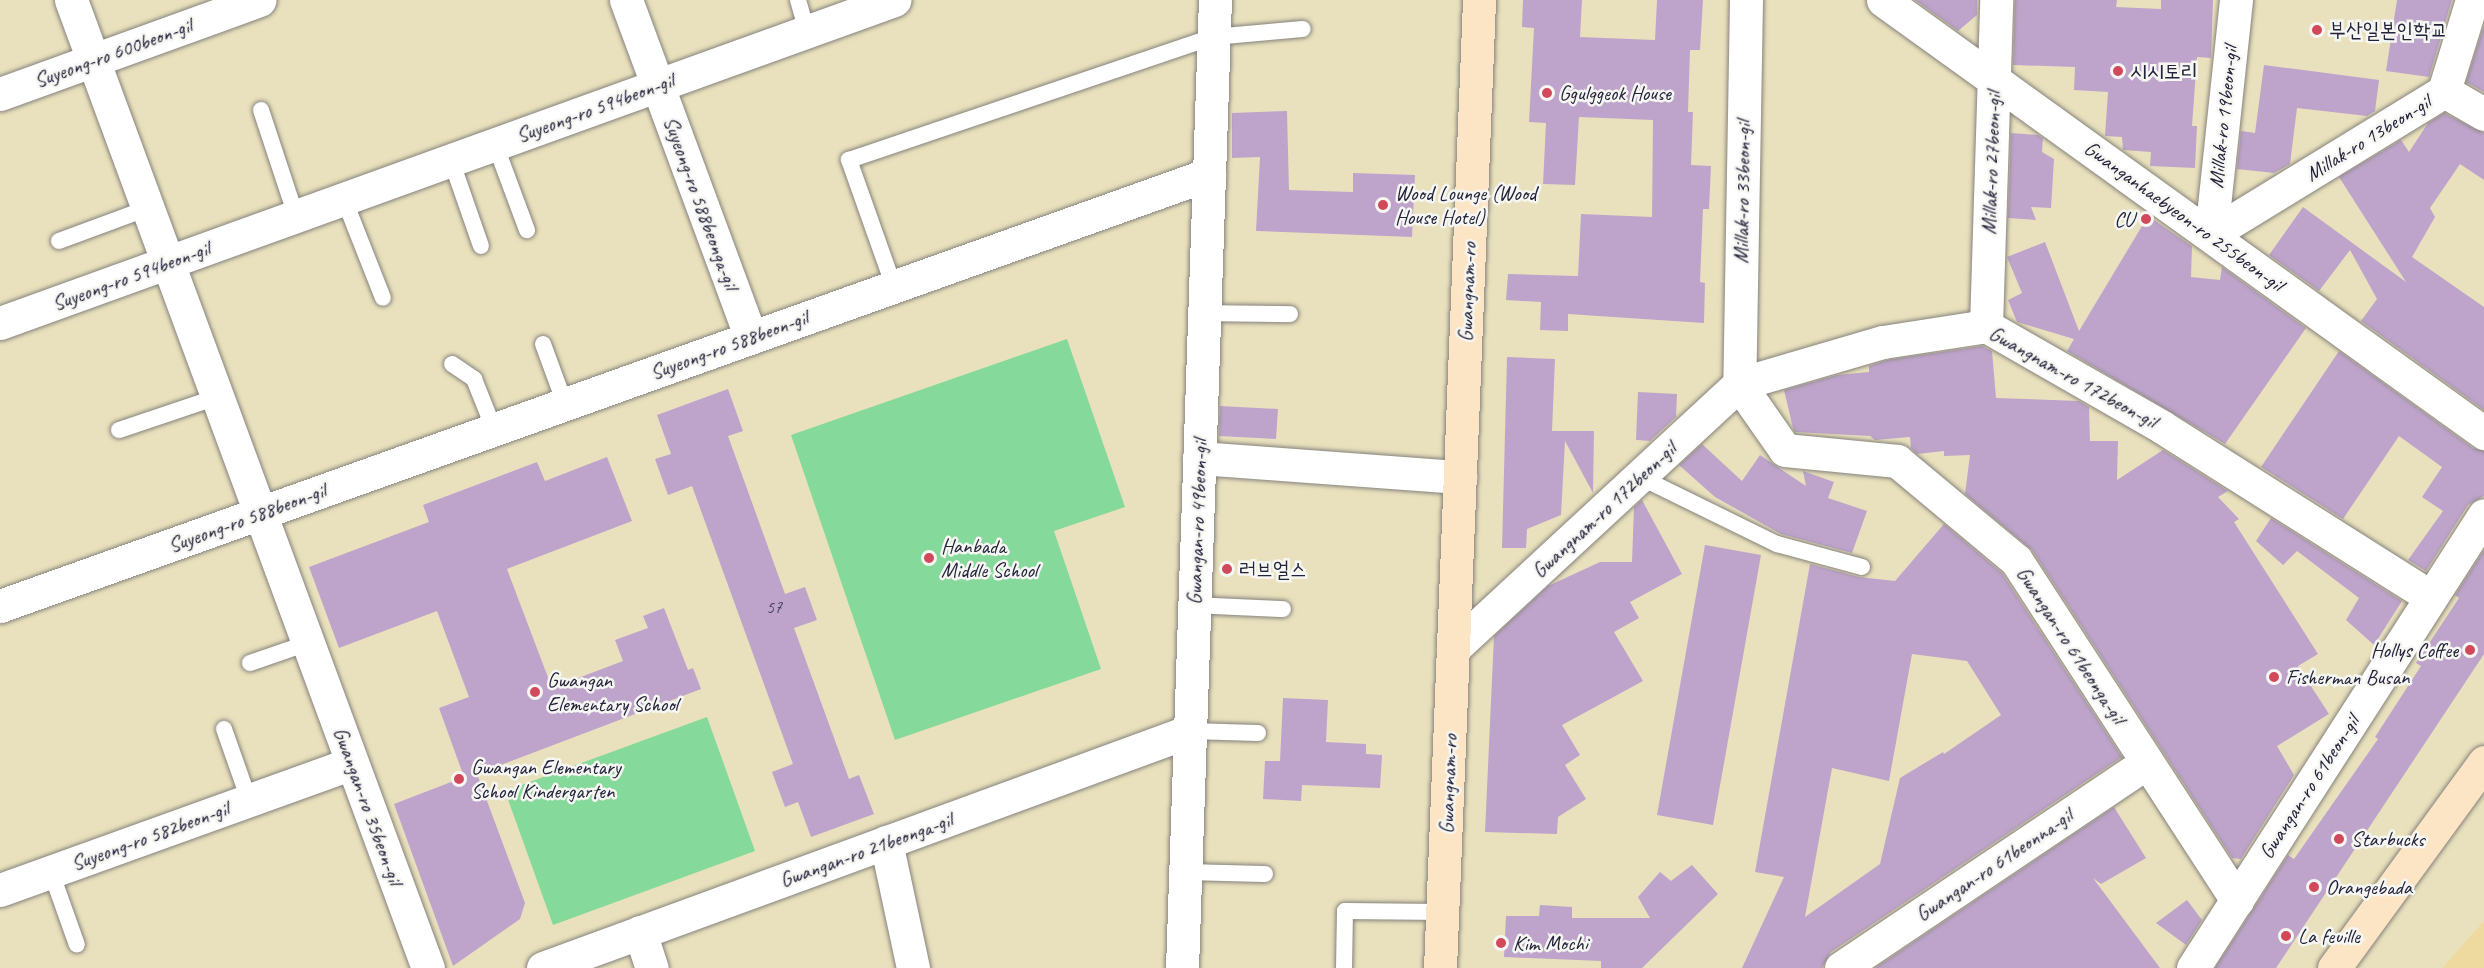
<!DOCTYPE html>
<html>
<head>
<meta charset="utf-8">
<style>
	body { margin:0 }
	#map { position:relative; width:2484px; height:968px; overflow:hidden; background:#e9e1bd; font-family:Caveat,"Poor Story",sans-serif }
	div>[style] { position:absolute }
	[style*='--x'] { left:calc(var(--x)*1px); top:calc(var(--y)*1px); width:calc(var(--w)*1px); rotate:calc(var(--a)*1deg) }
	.green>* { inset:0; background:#85d99a }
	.sand>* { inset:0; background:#eeda9e }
	.building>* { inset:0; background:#bea4cb }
	.roads { filter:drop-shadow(0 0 2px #86827c) drop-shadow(0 0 2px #86827c) }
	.service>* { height:16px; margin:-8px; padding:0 8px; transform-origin:8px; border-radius:8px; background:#fff }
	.minor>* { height:33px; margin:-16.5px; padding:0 16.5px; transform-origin:16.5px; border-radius:16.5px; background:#fff }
	.secondary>* { height:33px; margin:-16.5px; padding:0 16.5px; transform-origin:16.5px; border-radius:16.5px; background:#fce5c4 }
	.dots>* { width:16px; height:16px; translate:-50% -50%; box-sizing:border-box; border:3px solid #f6f6f2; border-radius:50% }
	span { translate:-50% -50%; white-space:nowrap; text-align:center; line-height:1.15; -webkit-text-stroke:5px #f6f6f2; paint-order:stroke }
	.number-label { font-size:18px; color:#49425f }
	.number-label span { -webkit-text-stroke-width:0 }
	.poi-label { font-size:21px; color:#22223b }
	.left { translate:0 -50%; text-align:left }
	.right { translate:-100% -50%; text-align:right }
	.street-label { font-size:21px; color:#22223b }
</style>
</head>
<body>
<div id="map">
	<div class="green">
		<i style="clip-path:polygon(1067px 339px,1125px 507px,1054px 531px,1101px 669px,895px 740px,791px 435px)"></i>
		<i style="clip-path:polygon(707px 717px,755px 851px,553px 925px,505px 791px)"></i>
	</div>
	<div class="sand">
		<i style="clip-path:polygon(2484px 921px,2484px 968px,2443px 968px,2450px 959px)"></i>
	</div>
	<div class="building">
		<i style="clip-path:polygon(1523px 0,1582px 0,1580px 37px,1655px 40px,1657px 0,1703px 0,1700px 50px,1690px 50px,1688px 112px,1693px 112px,1691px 165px,1711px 166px,1709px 209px,1703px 209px,1700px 282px,1705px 283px,1704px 323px,1568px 314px,1568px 331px,1540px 330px,1541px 302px,1506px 300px,1508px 274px,1578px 276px,1581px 214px,1652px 217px,1653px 120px,1579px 117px,1575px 185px,1543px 184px,1546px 123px,1529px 122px,1534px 28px,1522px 27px)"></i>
		<i style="clip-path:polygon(1915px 0,1977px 0,1977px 15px,1958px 31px)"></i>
		<i style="clip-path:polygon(2015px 0,2117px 0,2116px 7px,2161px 9px,2161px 0,2213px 0,2211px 58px,2197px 57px,2192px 126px,2197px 126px,2195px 168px,2150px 166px,2151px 152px,2123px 150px,2122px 137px,2105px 136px,2108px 92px,2074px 90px,2075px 67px,2013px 65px)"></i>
		<i style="clip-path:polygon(2397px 0,2452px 0,2429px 77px,2386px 71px)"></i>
		<i style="clip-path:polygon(2484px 25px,2484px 92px,2466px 82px)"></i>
		<i style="clip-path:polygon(2264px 65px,2379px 80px,2375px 111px,2367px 116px,2297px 108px,2290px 164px,2274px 173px,2237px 169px,2241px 131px,2255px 133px)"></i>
		<i style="clip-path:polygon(1287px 111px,1289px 190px,1353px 192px,1353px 173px,1415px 175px,1412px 237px,1256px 231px,1260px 157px,1232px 158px,1232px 113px)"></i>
		<i style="clip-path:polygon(2444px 113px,2484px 133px,2484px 180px,2460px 164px,2430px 208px,2435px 217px,2412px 257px,2484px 307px,2484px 410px,2361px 321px,2377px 299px,2350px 250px,2319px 291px,2269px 255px,2303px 207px,2406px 282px,2339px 177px,2401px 140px,2409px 152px,2428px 123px)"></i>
		<i style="clip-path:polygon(2011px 133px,2038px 135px,2043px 138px,2042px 152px,2054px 159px,2051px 208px,2031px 207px,2036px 220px,2008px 218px)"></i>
		<i style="clip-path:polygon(2148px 216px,2192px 246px,2191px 277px,2220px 280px,2222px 267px,2306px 328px,2225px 444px,2067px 351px,2074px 339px,2017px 322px,2008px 300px,2022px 293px,2007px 257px,2045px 242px,2079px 331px)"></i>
		<i style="clip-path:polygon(1982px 346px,1992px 351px,1996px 398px,2079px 401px,2089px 407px,2090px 441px,2118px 441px,2117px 480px,2163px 450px,2228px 491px,2218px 497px,2239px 519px,2234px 522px,2318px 654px,2298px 666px,2329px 714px,2277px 746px,2294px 775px,2241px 859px,2232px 858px,2032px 550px,1965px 494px,1970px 455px,1944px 456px,1944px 451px,1917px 454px,1911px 448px,1910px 437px,1875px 440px,1870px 436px,1795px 432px,1793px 428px,1784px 390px,1837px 375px,1869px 372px,1869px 366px,1887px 360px)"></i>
		<i style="clip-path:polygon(2339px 351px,2473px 448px,2484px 451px,2484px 496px,2468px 505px,2426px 571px,2408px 560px,2443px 511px,2422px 497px,2442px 467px,2399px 436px,2343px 519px,2261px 467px)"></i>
		<i style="clip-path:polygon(1507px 357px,1555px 359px,1552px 431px,1594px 431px,1593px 493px,1565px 441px,1561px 515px,1527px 529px,1526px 548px,1502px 548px)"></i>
		<i style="clip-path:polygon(728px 389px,743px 431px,728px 436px,785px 594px,805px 587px,817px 620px,794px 628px,849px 779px,859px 775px,874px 814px,811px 837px,798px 802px,785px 807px,772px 772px,793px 764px,692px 486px,668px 495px,655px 459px,671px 454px,657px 415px)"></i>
		<i style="clip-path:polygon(1638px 392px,1677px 394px,1676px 417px,1650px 441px,1636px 440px)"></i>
		<i style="clip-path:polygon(1220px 406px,1278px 409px,1276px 439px,1219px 436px)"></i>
		<i style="clip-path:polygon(1702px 444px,1742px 481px,1760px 455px,1806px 486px,1803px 471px,1834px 482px,1828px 498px,1867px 511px,1852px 553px,1781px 534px,1715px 497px,1679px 465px)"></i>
		<i style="clip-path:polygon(607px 457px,632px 521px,507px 569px,552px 688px,623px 661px,615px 640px,648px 628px,643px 616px,664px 608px,688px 670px,693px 668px,701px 689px,477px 774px,525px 903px,520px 919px,453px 966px,394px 804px,464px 777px,439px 708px,469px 697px,437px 611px,339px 648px,309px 567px,429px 522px,423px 505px,537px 462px,545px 481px)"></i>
		<i style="clip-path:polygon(1642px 500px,1682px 574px,1630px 602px,1639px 618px,1614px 632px,1643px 681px,1562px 725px,1580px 755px,1565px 765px,1586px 799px,1558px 817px,1557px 834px,1485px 832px,1494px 636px,1548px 586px,1600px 562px,1632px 562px,1634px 507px)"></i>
		<i style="clip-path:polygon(2271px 518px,2402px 601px,2374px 645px,2346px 620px,2359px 598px,2297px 551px,2283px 565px,2256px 541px)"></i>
		<i style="clip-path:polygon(evenodd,1944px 524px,2002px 573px,2122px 757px,1831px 952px,1822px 968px,1742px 968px,1784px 877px,1755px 872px,1810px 564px,1859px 577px,1895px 581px,1944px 524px,1912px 654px,1967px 661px,2001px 715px,1944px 754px,1943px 752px,1900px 778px,1880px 864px,1805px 917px,1832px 768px,1889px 781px,1912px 654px)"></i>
		<i style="clip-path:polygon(1705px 545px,1761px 555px,1713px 825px,1657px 815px)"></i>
		<i style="clip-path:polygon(2484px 550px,2484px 654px,2276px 968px,2215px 968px,2288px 855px,2294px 859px,2378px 739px,2375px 737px,2421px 666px,2416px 663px,2459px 598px,2455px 595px)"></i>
		<i style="clip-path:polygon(1283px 698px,1328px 700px,1326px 742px,1366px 744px,1366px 754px,1382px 755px,1380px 788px,1302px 785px,1301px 801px,1263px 799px,1265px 761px,1280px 761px)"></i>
		<i style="clip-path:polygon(2114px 807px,2146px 858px,2101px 884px,2093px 878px,2160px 968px,1875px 968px)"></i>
		<i style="clip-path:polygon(1692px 865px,1718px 894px,1642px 968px,1601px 968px,1601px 961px,1504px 957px,1506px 916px,1539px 916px,1540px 905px,1572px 907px,1572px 918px,1650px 918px,1638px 897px,1660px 872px,1671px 881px)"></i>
		<i style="clip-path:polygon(2187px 900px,2202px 920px,2186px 945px,2156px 923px)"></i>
	</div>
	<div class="roads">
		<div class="service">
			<i style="--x:798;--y:0;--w:32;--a:74"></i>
			<i style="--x:261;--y:110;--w:112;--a:71.7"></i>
			<i style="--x:495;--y:144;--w:92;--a:69.6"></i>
			<i style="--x:451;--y:160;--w:91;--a:70.8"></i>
			<i style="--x:344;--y:199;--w:106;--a:68.5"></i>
			<i style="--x:59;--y:241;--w:95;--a:-20.3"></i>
			<i style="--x:894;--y:287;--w:135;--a:-109.5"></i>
			<i style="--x:849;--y:160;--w:384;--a:-18.7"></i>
			<i style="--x:1213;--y:37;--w:90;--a:-5.1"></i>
			<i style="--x:1204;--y:313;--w:86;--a:0.7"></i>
			<i style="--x:543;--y:344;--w:64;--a:69.9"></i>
			<i style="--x:452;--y:364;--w:27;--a:34"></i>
			<i style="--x:474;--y:379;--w:54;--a:68.2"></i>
			<i style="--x:119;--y:430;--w:103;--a:-18.6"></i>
			<i style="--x:1640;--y:477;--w:153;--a:26.1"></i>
			<i style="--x:1777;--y:544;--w:88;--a:15.1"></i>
			<i style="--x:1194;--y:605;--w:89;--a:2.6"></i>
			<i style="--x:250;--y:663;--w:61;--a:-19"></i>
			<i style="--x:224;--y:729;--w:75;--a:70.6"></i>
			<i style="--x:1190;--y:731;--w:68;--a:1.7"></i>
			<i style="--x:51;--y:872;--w:77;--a:70.4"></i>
			<i style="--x:1185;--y:872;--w:80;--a:1.4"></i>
			<i style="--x:1344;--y:968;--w:57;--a:-89"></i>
			<i style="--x:1345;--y:911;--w:97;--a:0.6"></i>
		</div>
		<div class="minor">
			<i style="--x:71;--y:0;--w:1032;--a:69.76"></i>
			<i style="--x:626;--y:0;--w:360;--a:69.7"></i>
			<i style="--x:1746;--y:0;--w:384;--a:91"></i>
			<i style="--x:1739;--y:384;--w:80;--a:55.1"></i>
			<i style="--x:1785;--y:450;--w:113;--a:5.6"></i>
			<i style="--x:1897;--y:461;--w:155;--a:39.8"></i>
			<i style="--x:2016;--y:560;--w:406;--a:57"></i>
			<i style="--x:1883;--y:0;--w:741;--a:35.77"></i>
			<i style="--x:2444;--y:91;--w:46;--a:29.9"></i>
			<i style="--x:0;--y:94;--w:276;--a:-19.9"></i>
			<i style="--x:2211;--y:234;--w:273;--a:-31.5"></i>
			<i style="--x:2444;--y:91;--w:95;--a:-72.9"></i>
			<i style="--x:2211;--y:234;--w:235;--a:-83.9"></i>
			<i style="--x:0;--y:323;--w:951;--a:-19.86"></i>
			<i style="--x:1986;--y:326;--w:326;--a:-88.2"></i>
			<i style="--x:1199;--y:458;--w:262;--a:4.2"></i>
			<i style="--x:0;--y:606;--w:1284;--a:-19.66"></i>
			<i style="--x:1453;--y:649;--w:390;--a:-42.8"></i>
			<i style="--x:1739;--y:384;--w:150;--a:-16.3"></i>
			<i style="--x:1883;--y:342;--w:104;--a:-8.8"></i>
			<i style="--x:1986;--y:326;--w:203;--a:29.8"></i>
			<i style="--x:2162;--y:427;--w:318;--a:32.3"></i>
			<i style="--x:886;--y:842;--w:129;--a:77.9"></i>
			<i style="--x:0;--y:890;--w:374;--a:-19.8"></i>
			<i style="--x:640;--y:932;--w:38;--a:72"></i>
			<i style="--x:543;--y:968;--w:689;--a:-20.12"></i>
			<i style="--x:1182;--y:968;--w:969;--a:-88.05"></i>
			<i style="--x:1841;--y:968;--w:367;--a:-33.9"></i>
			<i style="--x:2193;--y:968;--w:538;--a:-57.28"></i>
		</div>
		<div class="secondary">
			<i style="--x:1440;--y:968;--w:969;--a:-87.69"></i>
			<i style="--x:2334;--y:968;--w:255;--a:-53.9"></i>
		</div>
	</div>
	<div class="dots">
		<i style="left:2317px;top:30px;background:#d1495b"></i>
		<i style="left:2118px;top:71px;background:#d1495b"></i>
		<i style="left:1547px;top:93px;background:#d1495b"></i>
		<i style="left:1383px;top:205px;background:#d1495b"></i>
		<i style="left:2146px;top:219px;background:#d1495b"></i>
		<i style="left:929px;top:558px;background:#d1495b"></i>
		<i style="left:1227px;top:569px;background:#d1495b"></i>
		<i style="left:2470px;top:650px;background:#d1495b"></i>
		<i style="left:2274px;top:677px;background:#d1495b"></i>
		<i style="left:535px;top:692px;background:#d1495b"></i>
		<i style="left:459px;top:779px;background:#d1495b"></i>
		<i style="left:2339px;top:839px;background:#d1495b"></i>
		<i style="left:2314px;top:887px;background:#d1495b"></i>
		<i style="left:2286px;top:936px;background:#d1495b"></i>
		<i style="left:1501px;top:943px;background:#d1495b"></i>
	</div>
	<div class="number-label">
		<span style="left:774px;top:607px">57</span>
	</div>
	<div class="poi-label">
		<span class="left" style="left:2329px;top:30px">부산일본인학교</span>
		<span class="left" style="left:2130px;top:71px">시시토리</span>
		<span class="left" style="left:1559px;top:93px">Ggulggeok House</span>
		<span class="left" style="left:1395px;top:205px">Wood Lounge (Wood<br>House Hotel)</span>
		<span class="right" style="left:2134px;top:219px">CU</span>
		<span class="left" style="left:941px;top:558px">Hanbada<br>Middle School</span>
		<span class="left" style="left:1239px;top:569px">러브얼스</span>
		<span class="right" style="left:2458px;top:650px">Hollys Coffee</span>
		<span class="left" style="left:2286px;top:677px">Fisherman Busan</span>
		<span class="left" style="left:547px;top:692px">Gwangan<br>Elementary School</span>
		<span class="left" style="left:471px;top:779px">Gwangan Elementary<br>School Kindergarten</span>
		<span class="left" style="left:2351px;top:839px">Starbucks</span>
		<span class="left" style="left:2326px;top:887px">Orangebada</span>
		<span class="left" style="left:2298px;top:936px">La feuille</span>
		<span class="left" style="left:1513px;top:943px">Kim Mochi</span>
	</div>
	<div class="street-label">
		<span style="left:113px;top:53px;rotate:-20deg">Suyeong-ro 600beon-gil</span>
		<span style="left:595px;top:108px;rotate:-20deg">Suyeong-ro 594beon-gil</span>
		<span style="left:2223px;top:117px;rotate:-84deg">Millak-ro 19beon-gil</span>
		<span style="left:2368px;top:138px;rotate:-32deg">Millak-ro 13beon-gil</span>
		<span style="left:1991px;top:163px;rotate:-88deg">Millak-ro 27beon-gil</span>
		<span style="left:1742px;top:192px;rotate:-89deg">Millak-ro 33beon-gil</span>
		<span style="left:701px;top:203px;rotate:70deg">Suyeong-ro 588beonga-gil</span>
		<span style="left:2184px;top:216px;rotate:36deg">Gwanganhaebyeon-ro 255beon-gil</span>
		<span style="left:131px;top:276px;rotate:-20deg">Suyeong-ro 594beon-gil</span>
		<span style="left:1467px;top:292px;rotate:-88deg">Gwangnam-ro</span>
		<span style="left:729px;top:345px;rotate:-20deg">Suyeong-ro 588beon-gil</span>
		<span style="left:2073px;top:377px;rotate:29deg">Gwangnam-ro 172beon-gil</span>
		<span style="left:1604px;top:510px;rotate:-43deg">Gwangnam-ro 172beon-gil</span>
		<span style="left:247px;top:518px;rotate:-20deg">Suyeong-ro 588beon-gil</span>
		<span style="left:1197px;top:522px;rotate:-88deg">Gwangan-ro 49beon-gil</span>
		<span style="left:2071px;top:645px;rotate:57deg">Gwangan-ro 61beonga-gil</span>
		<span style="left:1448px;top:784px;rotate:-88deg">Gwangnam-ro</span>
		<span style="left:2309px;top:787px;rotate:-57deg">Gwangan-ro 61beon-gil</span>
		<span style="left:368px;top:806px;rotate:70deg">Gwangan-ro 35beon-gil</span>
		<span style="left:150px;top:836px;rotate:-20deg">Suyeong-ro 582beon-gil</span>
		<span style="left:866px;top:850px;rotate:-20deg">Gwangan-ro 21beonga-gil</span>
		<span style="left:1994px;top:865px;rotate:-34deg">Gwangan-ro 61beonna-gil</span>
	</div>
</div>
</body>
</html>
